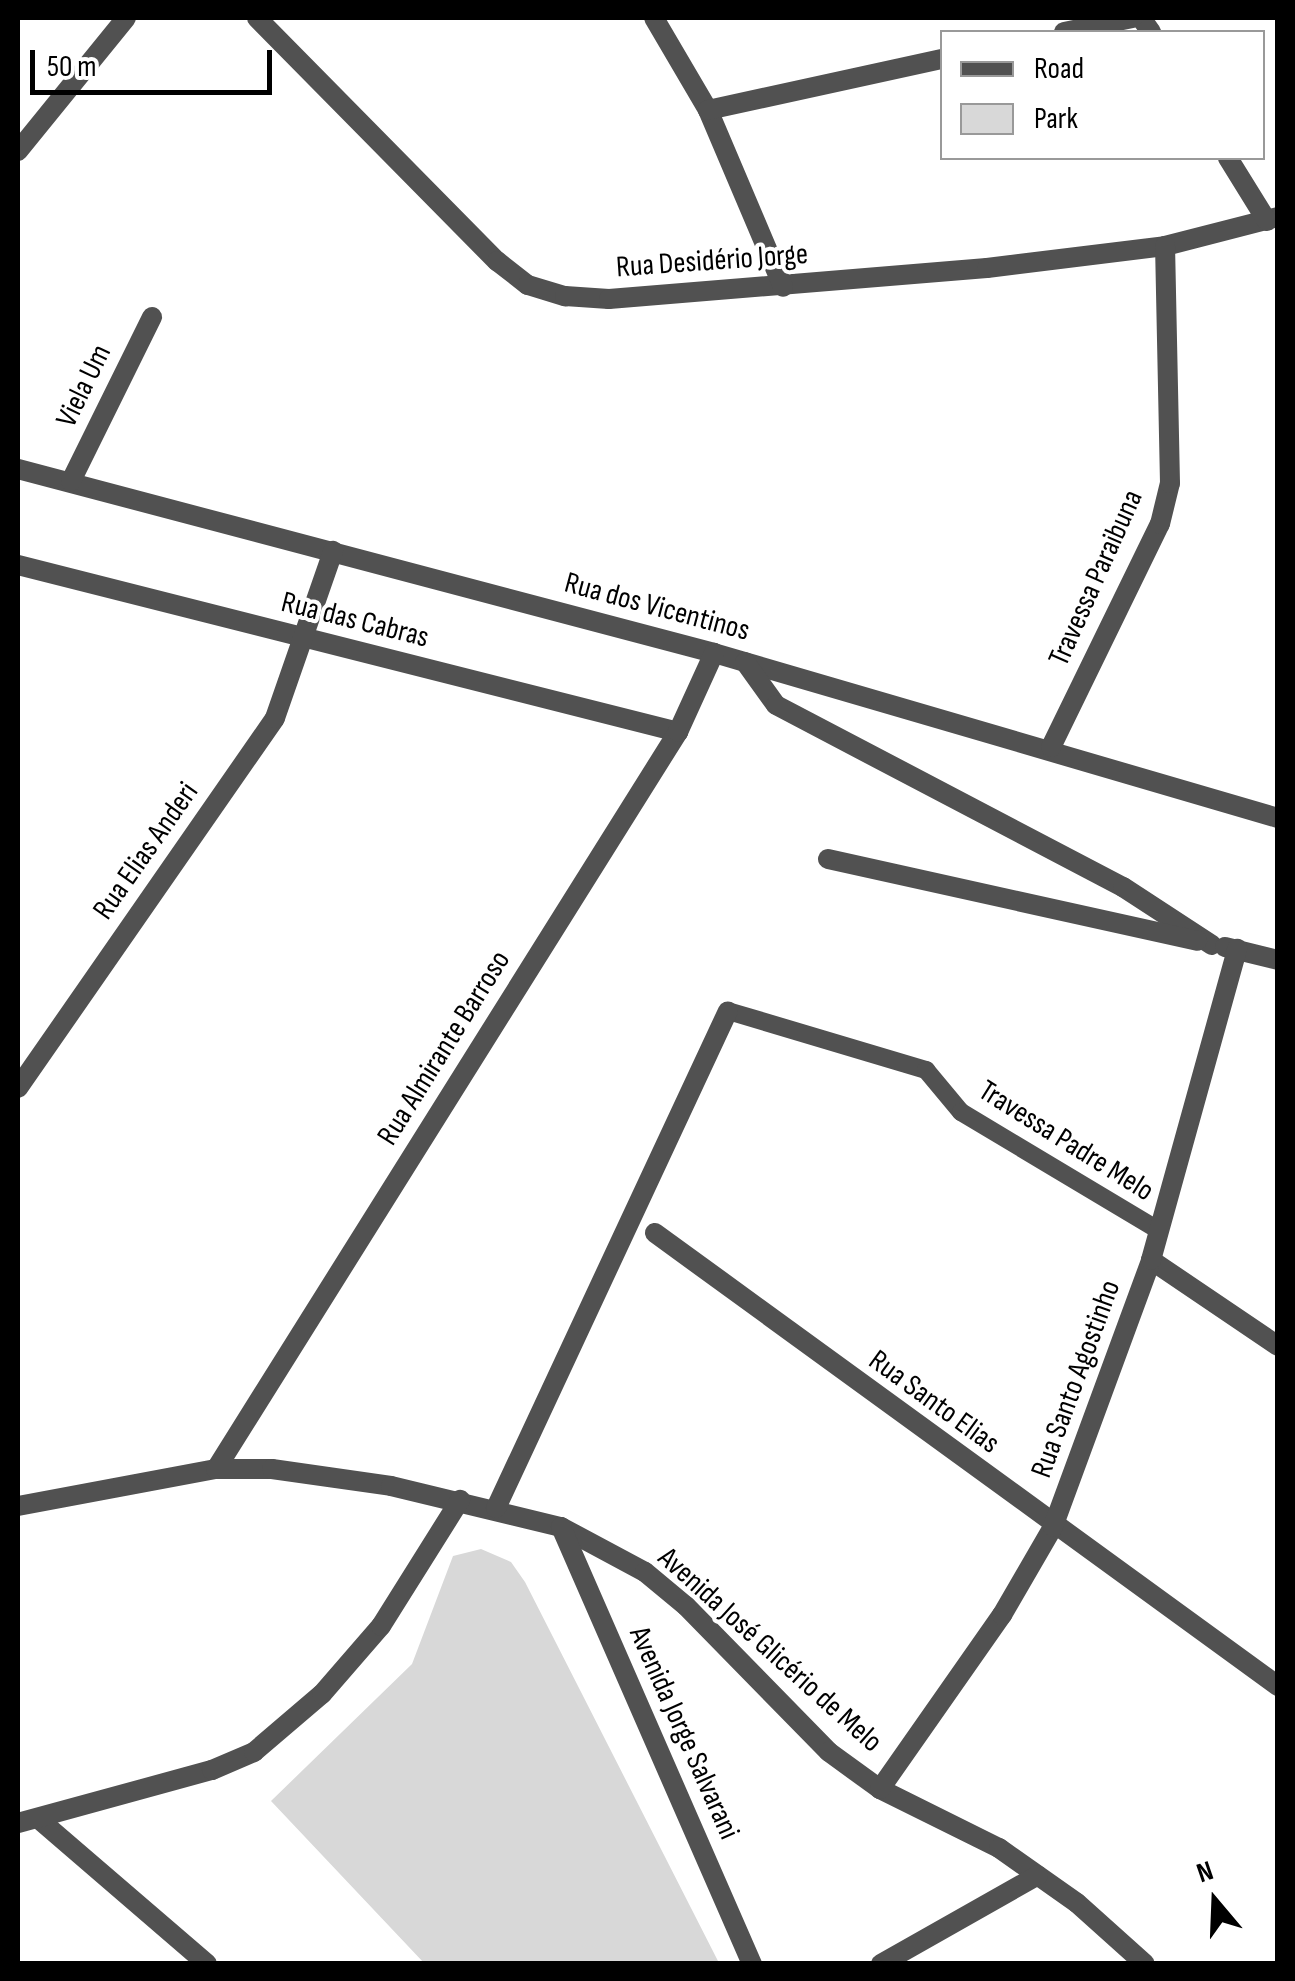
<!DOCTYPE html>
<html>
<head>
<meta charset="utf-8">
<style>
	body { margin:0 }
	#map { position:relative; width:1295px; height:1981px; overflow:hidden; background:#fff; font-family:"Sofia Sans Condensed",sans-serif }
	div>[style] { position:absolute }
	[style*='--x'] { left:calc(var(--x)*1px); top:calc(var(--y)*1px); width:calc(var(--w)*1px); rotate:calc(var(--a)*1deg) }
	.green>* { inset:0; background:#d8d8d8 }
	.service>* { height:18px; margin:-9px; padding:0 9px; transform-origin:9px; border-radius:9px; background:#515151 }
	.minor>* { height:20px; margin:-10px; padding:0 10px; transform-origin:10px; border-radius:10px; background:#515151 }
	span { translate:-50% -50%; white-space:nowrap; text-align:center; line-height:1.15; -webkit-text-stroke:8px #fff; paint-order:stroke }
	.street-label { font-size:30px; color:#000 }
	.frame { position:absolute; inset:0; border:20px solid #000; pointer-events:none }
	.legend { position:absolute; left:940px; top:30px; width:325px; height:130px; box-sizing:border-box; background:#fff; border:2px solid #999; margin:0; padding:12px 18px; list-style:none; font-size:30px; color:#000 }
	.legend li { display:flex; align-items:center; gap:20px; height:50px }
	.legend b { width:50px; border:2px solid #999 }
	.north { position:absolute; left:1165px; top:1851px; width:100px; height:100px; -webkit-text-stroke:8px #fff; paint-order:stroke; rotate:341deg; font-size:28px; font-weight:700; line-height:40px; text-align:center; color:#000 }
	.north::after { content:''; display:block; margin:auto; width:35px; height:45px; background:#000; clip-path:polygon(50% 0,100% 100%,50% 72%,0 100%) }
	.scale { position:absolute; left:30px; top:50px; width:242px; height:45px; box-sizing:border-box; border:5px solid #000; border-top:0; padding-left:12px; font-size:30px; line-height:35px; white-space:nowrap; color:#000; -webkit-text-stroke:8px #fff; paint-order:stroke }
</style>
</head>
<body>
<div id="map">
	<div class="green">
		<i style="clip-path:polygon(481px 1549px,511px 1562px,525px 1582px,719px 1963px,424px 1963px,271px 1801px,412px 1664px,453px 1556px)"></i>
	</div>
	<div class="service">
		<i style="--x:728;--y:1011;--w:207;--a:16.6"></i>
		<i style="--x:926;--y:1070;--w:55;--a:50.2"></i>
		<i style="--x:961;--y:1112;--w:230;--a:30.9"></i>
	</div>
	<div class="minor">
		<i style="--x:257;--y:18;--w:342;--a:45.4"></i>
		<i style="--x:497;--y:261;--w:39;--a:38"></i>
		<i style="--x:528;--y:285;--w:39;--a:17"></i>
		<i style="--x:565;--y:296;--w:44;--a:3.9"></i>
		<i style="--x:609;--y:299;--w:379;--a:-4.7"></i>
		<i style="--x:987;--y:268;--w:179;--a:-7"></i>
		<i style="--x:1165;--y:246;--w:117;--a:-14.4"></i>
		<i style="--x:654;--y:18;--w:107;--a:59.6"></i>
		<i style="--x:708;--y:110;--w:192;--a:67"></i>
		<i style="--x:1141;--y:18;--w:17;--a:54"></i>
		<i style="--x:1064;--y:32;--w:70;--a:-11.5"></i>
		<i style="--x:708;--y:110;--w:239;--a:-12.3"></i>
		<i style="--x:18;--y:151;--w:171;--a:-50.9"></i>
		<i style="--x:1228;--y:158;--w:74;--a:58.2"></i>
		<i style="--x:18;--y:469;--w:720;--a:14.81"></i>
		<i style="--x:714;--y:653;--w:588;--a:16.31"></i>
		<i style="--x:71;--y:481;--w:183;--a:-63.7"></i>
		<i style="--x:18;--y:565;--w:681;--a:14.2"></i>
		<i style="--x:745;--y:662;--w:53;--a:54.2"></i>
		<i style="--x:776;--y:705;--w:392;--a:27.7"></i>
		<i style="--x:1123;--y:887;--w:106;--a:33.1"></i>
		<i style="--x:1051;--y:747;--w:248;--a:-64"></i>
		<i style="--x:1160;--y:524;--w:42;--a:-76.3"></i>
		<i style="--x:1170;--y:483;--w:237;--a:-91.2"></i>
		<i style="--x:828;--y:859;--w:378;--a:12.5"></i>
		<i style="--x:1225;--y:947;--w:55;--a:13.8"></i>
		<i style="--x:18;--y:1088;--w:450;--a:-55.2"></i>
		<i style="--x:275;--y:718;--w:177;--a:-70.8"></i>
		<i style="--x:655;--y:1233;--w:770;--a:36.02"></i>
		<i style="--x:1151;--y:1260;--w:153;--a:34.1"></i>
		<i style="--x:216;--y:1469;--w:870;--a:-57.92"></i>
		<i style="--x:678;--y:732;--w:87;--a:-65.5"></i>
		<i style="--x:18;--y:1506;--w:201;--a:-10.6"></i>
		<i style="--x:216;--y:1469;--w:56;--a:0"></i>
		<i style="--x:272;--y:1469;--w:120;--a:8.1"></i>
		<i style="--x:391;--y:1486;--w:175;--a:13.6"></i>
		<i style="--x:561;--y:1527;--w:95;--a:28.2"></i>
		<i style="--x:645;--y:1572;--w:53;--a:39.7"></i>
		<i style="--x:686;--y:1606;--w:204;--a:45.6"></i>
		<i style="--x:829;--y:1752;--w:63;--a:36"></i>
		<i style="--x:880;--y:1789;--w:133;--a:26.4"></i>
		<i style="--x:999;--y:1848;--w:95;--a:35.2"></i>
		<i style="--x:1077;--y:1903;--w:91;--a:41.9"></i>
		<i style="--x:496;--y:1508;--w:548;--a:-64.98"></i>
		<i style="--x:561;--y:1527;--w:477;--a:66.4"></i>
		<i style="--x:880;--y:1789;--w:213;--a:-55"></i>
		<i style="--x:1002;--y:1615;--w:102;--a:-59.9"></i>
		<i style="--x:1053;--y:1527;--w:284;--a:-69.8"></i>
		<i style="--x:1151;--y:1260;--w:323;--a:-74.5"></i>
		<i style="--x:41;--y:1821;--w:219;--a:40.7"></i>
		<i style="--x:18;--y:1823;--w:201;--a:-15.3"></i>
		<i style="--x:212;--y:1770;--w:46;--a:-23.2"></i>
		<i style="--x:254;--y:1752;--w:89;--a:-40.5"></i>
		<i style="--x:322;--y:1694;--w:90;--a:-49.1"></i>
		<i style="--x:381;--y:1626;--w:149;--a:-57.9"></i>
		<i style="--x:881;--y:1964;--w:180;--a:-29.5"></i>
	</div>
	<div class="street-label">
		<span style="left:712px;top:261px;rotate:-4deg">Rua Desidério Jorge</span>
		<span style="left:84px;top:386px;rotate:-64deg">Viela Um</span>
		<span style="left:1096px;top:578px;rotate:-66deg">Travessa Paraibuna</span>
		<span style="left:657px;top:607px;rotate:15deg">Rua dos Vicentinos</span>
		<span style="left:355px;top:620px;rotate:14deg">Rua das Cabras</span>
		<span style="left:146px;top:851px;rotate:-55deg">Rua Elias Anderi</span>
		<span style="left:444px;top:1048px;rotate:-58deg">Rua Almirante Barroso</span>
		<span style="left:1066px;top:1141px;rotate:32deg">Travessa Padre Melo</span>
		<span style="left:1076px;top:1379px;rotate:-70deg">Rua Santo Agostinho</span>
		<span style="left:934px;top:1402px;rotate:36deg">Rua Santo Elias</span>
		<span style="left:770px;top:1650px;rotate:42deg">Avenida José Glicério de Melo</span>
		<span style="left:684px;top:1733px;rotate:66deg">Avenida Jorge Salvarani</span>
	</div>
	<div class="frame"></div>
	<ul class="legend">
	<li><b style="height:12px;background:#515151"></b>Road</li>
	<li><b style="height:28px;background:#d8d8d8"></b>Park</li>
	</ul>
	<div class="north">N</div>
	<div class="scale">50 m</div>
</div>
</body>
</html>
